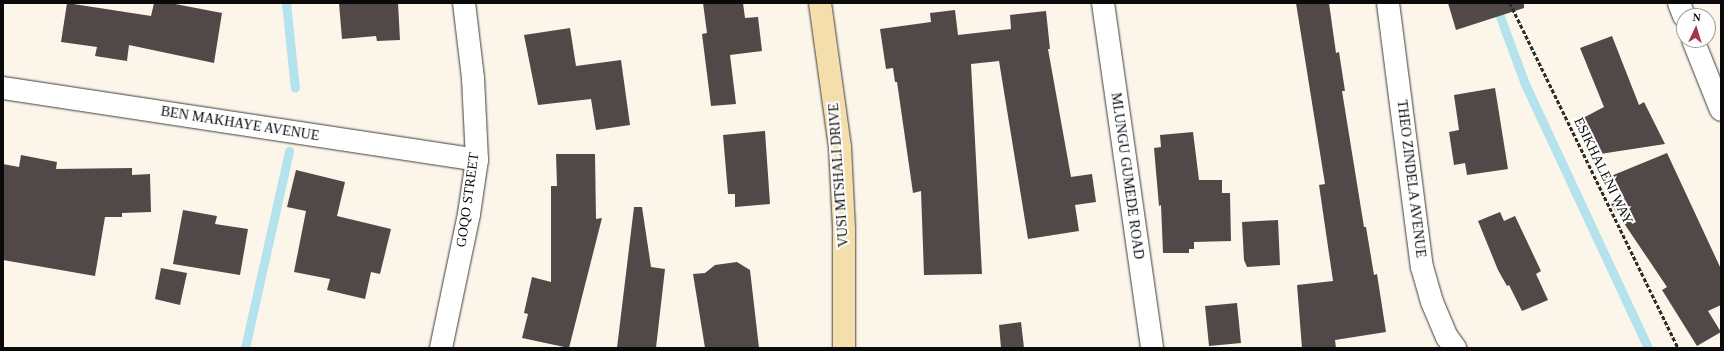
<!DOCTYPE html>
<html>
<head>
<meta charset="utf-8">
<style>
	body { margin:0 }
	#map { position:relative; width:1724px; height:351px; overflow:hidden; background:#fcf5e9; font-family:Georgia,serif }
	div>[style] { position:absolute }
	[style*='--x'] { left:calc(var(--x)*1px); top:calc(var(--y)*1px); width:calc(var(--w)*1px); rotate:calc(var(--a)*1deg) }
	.stream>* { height:9px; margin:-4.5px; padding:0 4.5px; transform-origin:4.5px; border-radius:4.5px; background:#b4e2ed }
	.building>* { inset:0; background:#504948 }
	.path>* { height:2.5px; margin-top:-1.25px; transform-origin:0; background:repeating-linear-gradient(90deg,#2c2c2c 0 4px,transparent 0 6px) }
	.roads { filter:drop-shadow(0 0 1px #3d3d3d) drop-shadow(0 0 1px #3d3d3d) }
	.street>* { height:22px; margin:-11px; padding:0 11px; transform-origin:11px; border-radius:11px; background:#fff }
	.secondary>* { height:22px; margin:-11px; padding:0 11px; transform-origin:11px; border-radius:11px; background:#f4dfac }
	span { translate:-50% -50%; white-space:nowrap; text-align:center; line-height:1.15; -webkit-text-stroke:4px #fff; paint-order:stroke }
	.street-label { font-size:14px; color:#0a0a0a }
	.frame { position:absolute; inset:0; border:4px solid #0a0a0a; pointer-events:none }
	.north { position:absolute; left:1676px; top:8px; width:40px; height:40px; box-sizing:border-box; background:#fff; border:1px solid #9d9d9d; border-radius:50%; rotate:4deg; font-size:11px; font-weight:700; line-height:16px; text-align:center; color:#0a0a0a }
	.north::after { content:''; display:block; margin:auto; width:14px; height:18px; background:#a6354f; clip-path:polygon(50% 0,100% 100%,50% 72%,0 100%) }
</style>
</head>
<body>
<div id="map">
	<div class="stream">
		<i style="--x:286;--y:3;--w:85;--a:84"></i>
		<i style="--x:1495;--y:3;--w:86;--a:69.7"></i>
		<i style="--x:1525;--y:84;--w:291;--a:65"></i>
		<i style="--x:245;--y:348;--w:202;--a:-77.4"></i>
	</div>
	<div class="building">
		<i style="clip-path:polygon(67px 3px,151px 16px,154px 3px,170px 3px,222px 13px,214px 63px,129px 45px,127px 61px,95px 56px,97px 47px,61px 42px)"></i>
		<i style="clip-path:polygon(339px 3px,398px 3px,400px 40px,377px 41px,376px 36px,342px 39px)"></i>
		<i style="clip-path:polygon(703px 3px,743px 3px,745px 18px,758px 17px,762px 51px,730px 55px,736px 104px,711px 106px,702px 34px,707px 33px)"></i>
		<i style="clip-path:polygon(1296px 3px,1329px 3px,1336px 53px,1339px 52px,1345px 91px,1342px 91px,1364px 227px,1366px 227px,1374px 275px,1377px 274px,1386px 332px,1335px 340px,1336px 348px,1302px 348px,1297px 285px,1333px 281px,1319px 185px,1325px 184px)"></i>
		<i style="clip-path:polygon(1448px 3px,1524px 3px,1524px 8px,1456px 30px)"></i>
		<i style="clip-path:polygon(955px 10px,958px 35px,1011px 29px,1010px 15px,1046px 11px,1050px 49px,1048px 49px,1071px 177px,1092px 174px,1096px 202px,1075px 205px,1079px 231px,1028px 239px,999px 61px,971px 64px,982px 274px,924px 275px,921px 191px,913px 193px,897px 82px,895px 82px,893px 68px,886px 69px,880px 29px,931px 22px,930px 13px)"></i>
		<i style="clip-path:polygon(570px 28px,576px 66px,621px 60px,630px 125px,596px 130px,591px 99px,538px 105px,524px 35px)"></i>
		<i style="clip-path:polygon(1612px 36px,1639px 105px,1644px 102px,1665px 144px,1600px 154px,1583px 118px,1604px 107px,1580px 48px)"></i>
		<i style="clip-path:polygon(1495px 88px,1508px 169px,1467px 175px,1465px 163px,1454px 165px,1449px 132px,1459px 130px,1454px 95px)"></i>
		<i style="clip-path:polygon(765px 131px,770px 204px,735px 207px,735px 194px,728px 194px,723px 135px)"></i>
		<i style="clip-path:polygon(1193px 132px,1199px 180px,1222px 180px,1222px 193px,1230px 193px,1231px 241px,1194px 242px,1194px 249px,1189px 249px,1189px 253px,1163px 253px,1161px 205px,1159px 206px,1154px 148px,1161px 147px,1160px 135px)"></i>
		<i style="clip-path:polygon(1667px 153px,1721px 269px,1721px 305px,1708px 311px,1721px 332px,1697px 346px,1662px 290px,1667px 287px,1611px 204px,1621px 198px,1611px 176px)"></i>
		<i style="clip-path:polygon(556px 154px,595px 154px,596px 219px,602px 218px,569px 348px,522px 338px,528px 314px,524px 313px,532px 277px,551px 282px,551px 186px,557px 186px)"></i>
		<i style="clip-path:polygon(21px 155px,57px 162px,56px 169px,132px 168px,132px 175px,150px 174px,151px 212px,122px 213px,122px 217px,105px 217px,95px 276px,3px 260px,3px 164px,19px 167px)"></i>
		<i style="clip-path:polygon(296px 170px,345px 182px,337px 216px,391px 229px,380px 274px,371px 272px,365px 299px,327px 290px,330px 279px,294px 272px,306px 211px,287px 207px)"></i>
		<i style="clip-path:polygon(634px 207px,642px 207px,651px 267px,665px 269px,656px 348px,617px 348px)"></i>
		<i style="clip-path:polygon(183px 210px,217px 216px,215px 224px,248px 229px,240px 275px,173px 264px)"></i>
		<i style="clip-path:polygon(1500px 212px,1504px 221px,1515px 216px,1541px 271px,1536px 274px,1548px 300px,1522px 311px,1509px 285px,1507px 286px,1498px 270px,1478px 221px)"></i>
		<i style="clip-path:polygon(1278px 220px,1280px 265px,1247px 267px,1244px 260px,1242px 222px)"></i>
		<i style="clip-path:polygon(737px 262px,750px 270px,759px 348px,705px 348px,693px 274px,705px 273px,715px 265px)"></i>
		<i style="clip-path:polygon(161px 268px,187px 273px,180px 305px,155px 299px)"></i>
		<i style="clip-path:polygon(1237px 303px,1241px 343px,1209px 346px,1205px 306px)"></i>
		<i style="clip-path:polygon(1021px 322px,1024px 348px,1001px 348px,999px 325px)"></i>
	</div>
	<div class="path">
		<i style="--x:1510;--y:3;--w:384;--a:64"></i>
	</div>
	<div class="roads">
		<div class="street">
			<i style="--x:1103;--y:3;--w:348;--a:81.9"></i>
			<i style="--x:1388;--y:3;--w:266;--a:82.7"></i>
			<i style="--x:1422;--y:267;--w:36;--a:74"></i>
			<i style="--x:1432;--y:302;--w:38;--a:67"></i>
			<i style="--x:1447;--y:337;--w:14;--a:54"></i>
			<i style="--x:1679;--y:3;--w:14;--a:69"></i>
			<i style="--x:1693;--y:40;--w:75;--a:68.2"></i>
			<i style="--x:3;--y:88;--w:479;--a:8.6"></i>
			<i style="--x:441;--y:348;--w:137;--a:-78.2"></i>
			<i style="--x:469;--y:214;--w:55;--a:-81.6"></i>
			<i style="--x:477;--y:160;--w:82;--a:-92.8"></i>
			<i style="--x:473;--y:78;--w:76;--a:-96.8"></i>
		</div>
		<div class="secondary">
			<i style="--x:820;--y:3;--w:145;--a:82.1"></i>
			<i style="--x:840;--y:147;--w:82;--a:87.2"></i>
			<i style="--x:844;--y:229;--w:119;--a:90"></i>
		</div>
	</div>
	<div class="street-label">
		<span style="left:240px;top:124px;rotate:9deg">BEN MAKHAYE AVENUE</span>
		<span style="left:1603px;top:171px;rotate:64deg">ESIKHALENI WAY</span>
		<span style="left:839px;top:175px;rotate:-94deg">VUSI MTSHALI DRIVE</span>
		<span style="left:1127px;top:176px;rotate:82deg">MLUNGU GUMEDE ROAD</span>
		<span style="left:1411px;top:179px;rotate:83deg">THEO ZINDELA AVENUE</span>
		<span style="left:468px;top:200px;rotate:-82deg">GOQO STREET</span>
	</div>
	<div class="frame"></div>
	<div class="north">N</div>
</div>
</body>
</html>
